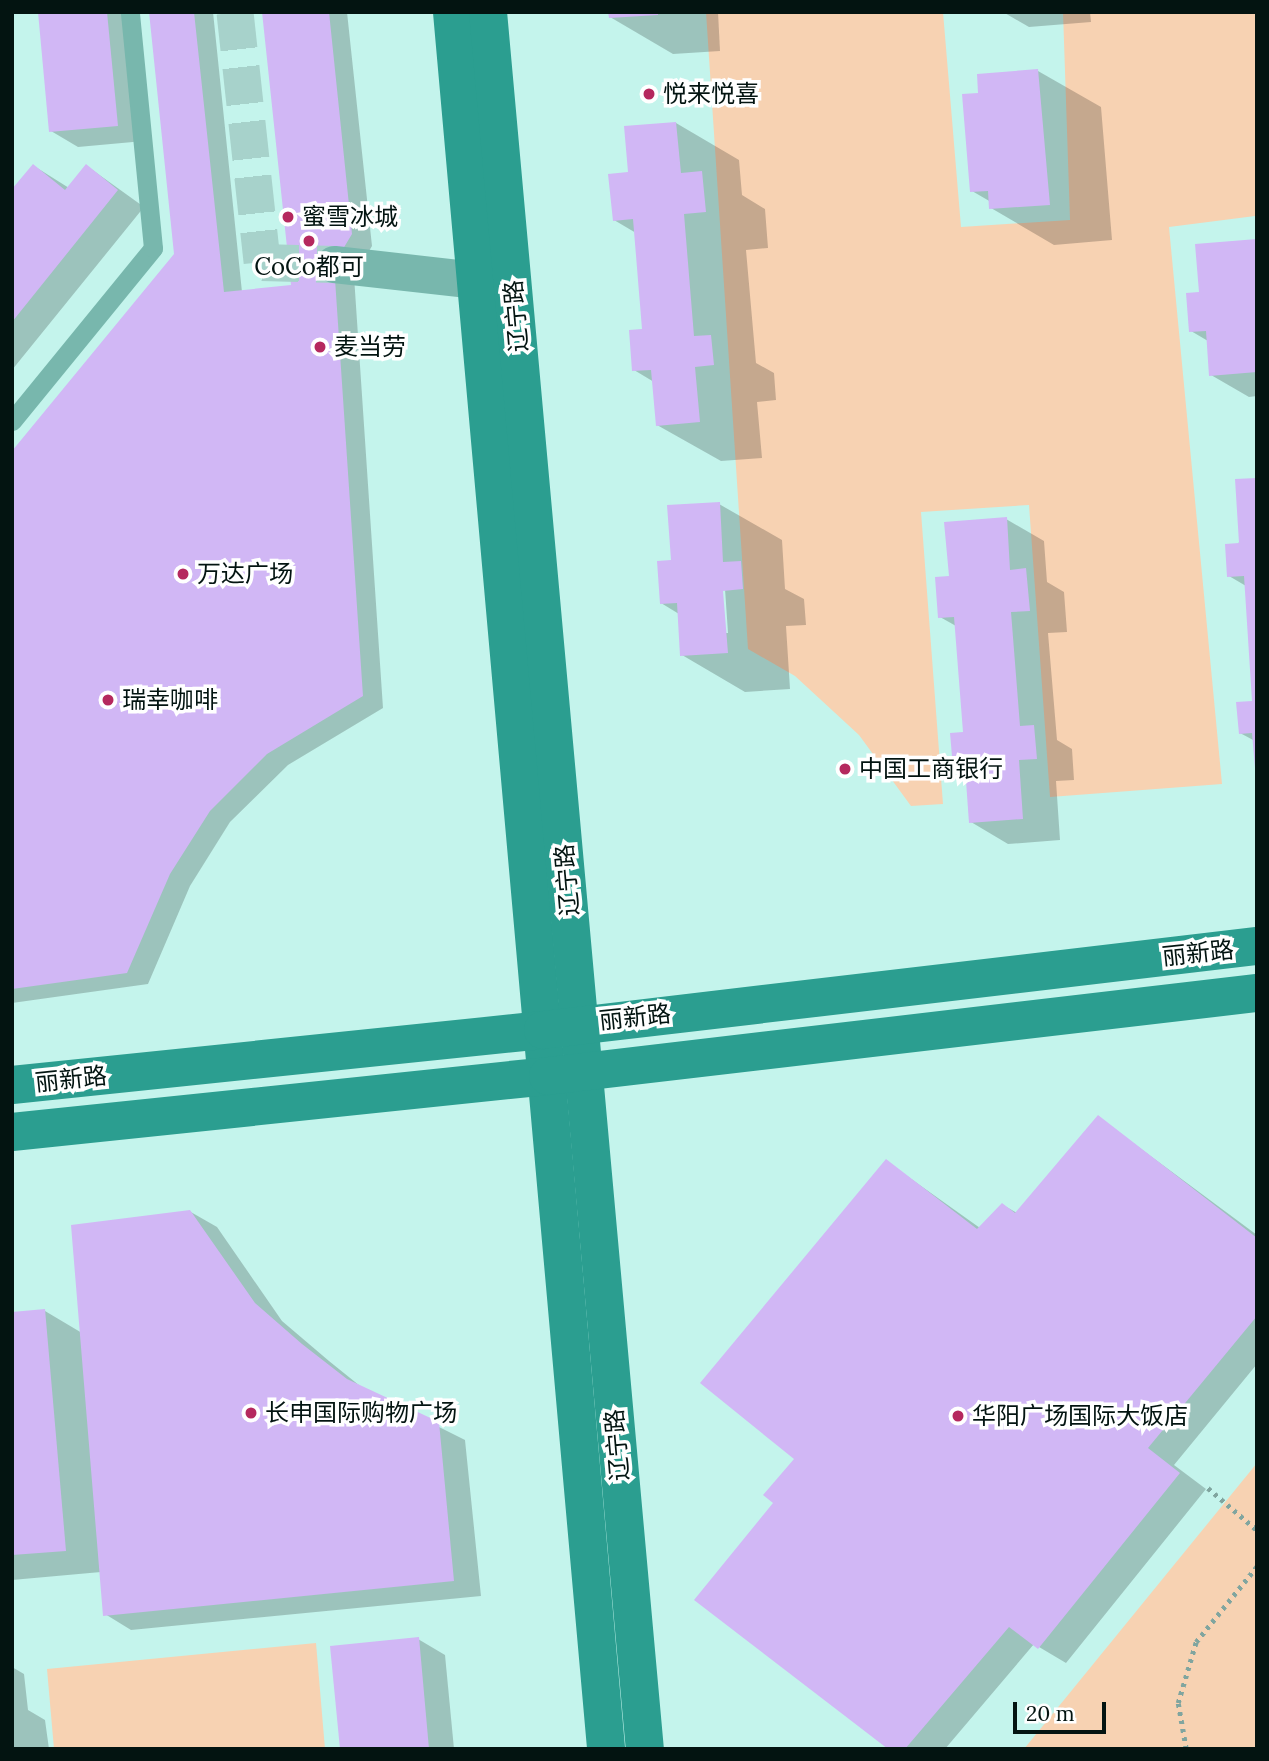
<!DOCTYPE html>
<html>
<head>
<meta charset="utf-8">
<style>
	body { margin:0 }
	#map { position:relative; width:1269px; height:1761px; overflow:hidden; background:#c4f4ec; font-family:Lora,"Noto Sans SC",serif }
	div>[style] { position:absolute }
	[style*='--x'] { left:calc(var(--x)*1px); top:calc(var(--y)*1px); width:calc(var(--w)*1px); rotate:calc(var(--a)*1deg) }
	.green>* { inset:0; background:#f7d2b2 }
	.shadow>* { inset:0; background:#0003 }
	.building>* { inset:0; background:#d1b7f5 }
	.street-tunnel>* { height:37px; margin-top:-18.5px; transform-origin:0; background:repeating-linear-gradient(90deg,#a7d2cb 0 37px,transparent 0 55px) }
	.path>* { height:4.5px; margin-top:-2.25px; transform-origin:0; background:repeating-linear-gradient(90deg,#80a59f 0 3.5px,transparent 0 8.5px) }
	.lane>* { height:19px; margin:-9.5px; padding:0 9.5px; transform-origin:9.5px; border-radius:9.5px; background:#78b7ad }
	.street>* { height:37px; margin:-18.5px; padding:0 18.5px; transform-origin:18.5px; border-radius:18.5px; background:#78b7ad }
	.secondary>* { height:38px; margin:-19px; padding:0 19px; transform-origin:19px; border-radius:19px; background:#2b9e90 }
	.dots>* { width:19px; height:19px; translate:-50% -50%; box-sizing:border-box; border:4px solid #fff; border-radius:50% }
	span { translate:-50% -50%; white-space:nowrap; text-align:center; line-height:1.15; -webkit-text-stroke:7px #fff; paint-order:stroke }
	.poi-label { font-size:24px; color:#031411 }
	.left { translate:0 -50%; text-align:left }
	.street-label { font-size:24px; color:#031411 }
	.frame { position:absolute; inset:0; border:14px solid #031411; pointer-events:none }
	.scale { position:absolute; left:1013px; top:1702px; width:93px; height:32px; box-sizing:border-box; border:4px solid #031411; border-top:0; padding-left:9px; font-size:21px; line-height:24px; white-space:nowrap; color:#031411; -webkit-text-stroke:5px #fff; paint-order:stroke }
</style>
</head>
<body>
<div id="map">
	<div class="green">
		<i style="clip-path:polygon(706px 12px,943px 12px,961px 227px,1070px 220px,1063px 12px,1257px 12px,1255px 216px,1169px 227px,1222px 784px,1050px 797px,1029px 505px,921px 512px,943px 804px,911px 806px,859px 735px,795px 676px,748px 649px)"></i>
		<i style="clip-path:polygon(1257px 1463px,1257px 1749px,1024px 1749px)"></i>
		<i style="clip-path:polygon(316px 1643px,325px 1749px,54px 1749px,47px 1669px)"></i>
	</div>
	<div class="shadow">
		<i style="clip-path:polygon(40px 12px,132px 12px,144px 141px,78px 147px,51px 131px)"></i>
		<i style="clip-path:polygon(151px 12px,213px 12px,242px 292px,293px 286px,264px 12px,347px 12px,372px 246px,354px 276px,383px 708px,288px 765px,230px 822px,190px 886px,148px 984px,12px 1003px,12px 454px,175px 254px)"></i>
		<i style="clip-path:polygon(610px 12px,718px 12px,720px 51px,673px 54px,610px 17px)"></i>
		<i style="clip-path:polygon(1003px 12px,1090px 12px,1091px 22px,1029px 27px)"></i>
		<i style="clip-path:polygon(1038px 71px,1101px 107px,1112px 240px,1054px 245px,991px 208px,991px 202px,972px 191px,980px 94px)"></i>
		<i style="clip-path:polygon(676px 123px,739px 160px,742px 195px,765px 209px,768px 248px,746px 250px,756px 363px,774px 373px,776px 400px,757px 402px,762px 458px,721px 461px,657px 425px,654px 382px,634px 370px,644px 330px,636px 233px,614px 220px)"></i>
		<i style="clip-path:polygon(34px 166px,69px 188px,87px 166px,144px 207px,12px 370px,12px 192px)"></i>
		<i style="clip-path:polygon(1257px 241px,1257px 396px,1249px 397px,1211px 375px,1208px 341px,1191px 331px,1201px 294px)"></i>
		<i style="clip-path:polygon(1257px 480px,1257px 772px,1255px 741px,1240px 733px,1254px 702px,1246px 586px,1229px 576px)"></i>
		<i style="clip-path:polygon(evenodd,719px 504px,782px 540px,785px 589px,804px 599px,806px 625px,786px 626px,790px 689px,745px 692px,682px 655px,679px 614px,661px 603px,673px 561px,719px 504px,721px 589px,725px 589px,728px 633px,724px 633px,721px 589px)"></i>
		<i style="clip-path:polygon(1006px 519px,1044px 541px,1047px 582px,1064px 592px,1067px 632px,1048px 633px,1057px 740px,1072px 749px,1074px 780px,1056px 781px,1060px 840px,1008px 844px,971px 822px,967px 774px,955px 767px,965px 734px,956px 626px,940px 617px,951px 578px)"></i>
		<i style="clip-path:polygon(1098px 1117px,1257px 1235px,1257px 1364px,1174px 1465px,1206px 1489px,1066px 1663px,1034px 1644px,945px 1749px,891px 1749px,776px 1503px,796px 1458px,886px 1161px,980px 1228px,1003px 1205px,1017px 1213px)"></i>
		<i style="clip-path:polygon(189px 1211px,217px 1227px,282px 1321px,329px 1361px,365px 1390px,465px 1440px,481px 1596px,131px 1630px,105px 1614px,101px 1572px,12px 1580px,12px 1314px,45px 1311px,82px 1333px)"></i>
		<i style="clip-path:polygon(418px 1639px,445px 1655px,454px 1749px,342px 1749px)"></i>
		<i style="clip-path:polygon(12px 1667px,24px 1674px,28px 1710px,45px 1720px,49px 1749px,12px 1749px)"></i>
	</div>
	<div class="building">
		<i style="clip-path:polygon(38px 12px,107px 12px,118px 126px,49px 132px)"></i>
		<i style="clip-path:polygon(149px 12px,194px 12px,224px 292px,291px 285px,262px 12px,329px 12px,352px 234px,334px 264px,363px 696px,267px 754px,210px 811px,170px 874px,127px 973px,12px 989px,12px 451px,174px 254px)"></i>
		<i style="clip-path:polygon(608px 12px,658px 12px,658px 15px,609px 18px)"></i>
		<i style="clip-path:polygon(1038px 69px,1050px 205px,989px 209px,988px 191px,970px 192px,962px 94px,978px 93px,977px 74px)"></i>
		<i style="clip-path:polygon(676px 122px,681px 173px,702px 171px,706px 212px,684px 214px,694px 336px,711px 335px,714px 365px,695px 367px,700px 422px,656px 426px,651px 370px,632px 371px,629px 330px,642px 329px,633px 219px,613px 221px,608px 174px,628px 172px,624px 126px)"></i>
		<i style="clip-path:polygon(33px 164px,65px 190px,86px 164px,118px 190px,12px 322px,12px 189px)"></i>
		<i style="clip-path:polygon(1257px 239px,1257px 372px,1209px 376px,1206px 331px,1189px 332px,1186px 293px,1199px 292px,1195px 244px)"></i>
		<i style="clip-path:polygon(1257px 478px,1257px 768px,1255px 768px,1252px 733px,1239px 734px,1236px 702px,1252px 701px,1244px 576px,1227px 577px,1225px 544px,1239px 543px,1235px 479px)"></i>
		<i style="clip-path:polygon(720px 502px,723px 562px,741px 561px,743px 589px,723px 591px,728px 653px,680px 656px,677px 603px,660px 604px,657px 561px,671px 560px,667px 505px)"></i>
		<i style="clip-path:polygon(1007px 517px,1010px 570px,1026px 568px,1030px 611px,1011px 612px,1020px 726px,1034px 725px,1037px 759px,1019px 760px,1023px 819px,969px 823px,965px 767px,953px 768px,950px 733px,963px 732px,954px 617px,938px 618px,935px 577px,949px 576px,944px 522px)"></i>
		<i style="clip-path:polygon(1098px 1115px,1257px 1238px,1257px 1316px,1148px 1448px,1180px 1473px,1038px 1649px,1009px 1627px,905px 1749px,888px 1749px,694px 1600px,773px 1503px,763px 1495px,794px 1459px,700px 1383px,886px 1159px,977px 1229px,1002px 1203px,1015px 1213px)"></i>
		<i style="clip-path:polygon(190px 1210px,255px 1303px,302px 1344px,347px 1379px,439px 1422px,454px 1581px,103px 1616px,71px 1225px)"></i>
		<i style="clip-path:polygon(45px 1309px,66px 1551px,12px 1555px,12px 1312px)"></i>
		<i style="clip-path:polygon(419px 1637px,429px 1749px,340px 1749px,330px 1646px)"></i>
	</div>
	<div class="street-tunnel">
		<i style="--x:235;--y:12;--w:251;--a:83.8"></i>
		<i style="--x:262;--y:262;--w:72;--a:1.6"></i>
	</div>
	<div class="path">
		<i style="--x:1208;--y:1488;--w:65;--a:40.6"></i>
		<i style="--x:1186;--y:1749;--w:47;--a:-99.9"></i>
		<i style="--x:1178;--y:1703;--w:64;--a:-73.6"></i>
		<i style="--x:1196;--y:1642;--w:97;--a:-51.2"></i>
	</div>
	<div class="lane">
		<i style="--x:12;--y:421;--w:223;--a:-50.8"></i>
		<i style="--x:153;--y:248;--w:237;--a:-95.6"></i>
	</div>
	<div class="street">
		<i style="--x:334;--y:264;--w:144;--a:6.4"></i>
	</div>
	<div class="secondary">
		<i style="--x:452;--y:12;--w:1744;--a:84.93"></i>
		<i style="--x:488;--y:12;--w:1744;--a:84.84"></i>
		<i style="--x:12;--y:1085;--w:534;--a:-5.91"></i>
		<i style="--x:543;--y:1030;--w:719;--a:-6.71"></i>
		<i style="--x:12;--y:1132;--w:539;--a:-5.96"></i>
		<i style="--x:548;--y:1076;--w:714;--a:-6.68"></i>
	</div>
	<div class="dots">
		<i style="left:649px;top:94px;background:#b5285e"></i>
		<i style="left:288px;top:217px;background:#b5285e"></i>
		<i style="left:309px;top:241px;background:#b5285e"></i>
		<i style="left:320px;top:347px;background:#b5285e"></i>
		<i style="left:183px;top:574px;background:#b5285e"></i>
		<i style="left:108px;top:700px;background:#b5285e"></i>
		<i style="left:845px;top:769px;background:#b5285e"></i>
		<i style="left:251px;top:1413px;background:#b5285e"></i>
		<i style="left:958px;top:1416px;background:#b5285e"></i>
	</div>
	<div class="poi-label">
		<span class="left" style="left:663px;top:94px">悦来悦喜</span>
		<span class="left" style="left:302px;top:217px">蜜雪冰城</span>
		<span style="left:309px;top:267px">CoCo都可</span>
		<span class="left" style="left:334px;top:347px">麦当劳</span>
		<span class="left" style="left:197px;top:574px">万达广场</span>
		<span class="left" style="left:122px;top:700px">瑞幸咖啡</span>
		<span class="left" style="left:859px;top:769px">中国工商银行</span>
		<span class="left" style="left:265px;top:1413px">长申国际购物广场</span>
		<span class="left" style="left:972px;top:1416px">华阳广场国际大饭店</span>
	</div>
	<div class="street-label">
		<span style="left:516px;top:316px;rotate:-95deg">辽宁路</span>
		<span style="left:567px;top:880px;rotate:-95deg">辽宁路</span>
		<span style="left:1198px;top:953px;rotate:-6deg">丽新路</span>
		<span style="left:635px;top:1017px;rotate:-6deg">丽新路</span>
		<span style="left:71px;top:1079px;rotate:-6deg">丽新路</span>
		<span style="left:617px;top:1445px;rotate:-95deg">辽宁路</span>
	</div>
	<div class="frame"></div>
	<div class="scale">20 m</div>
</div>
</body>
</html>
